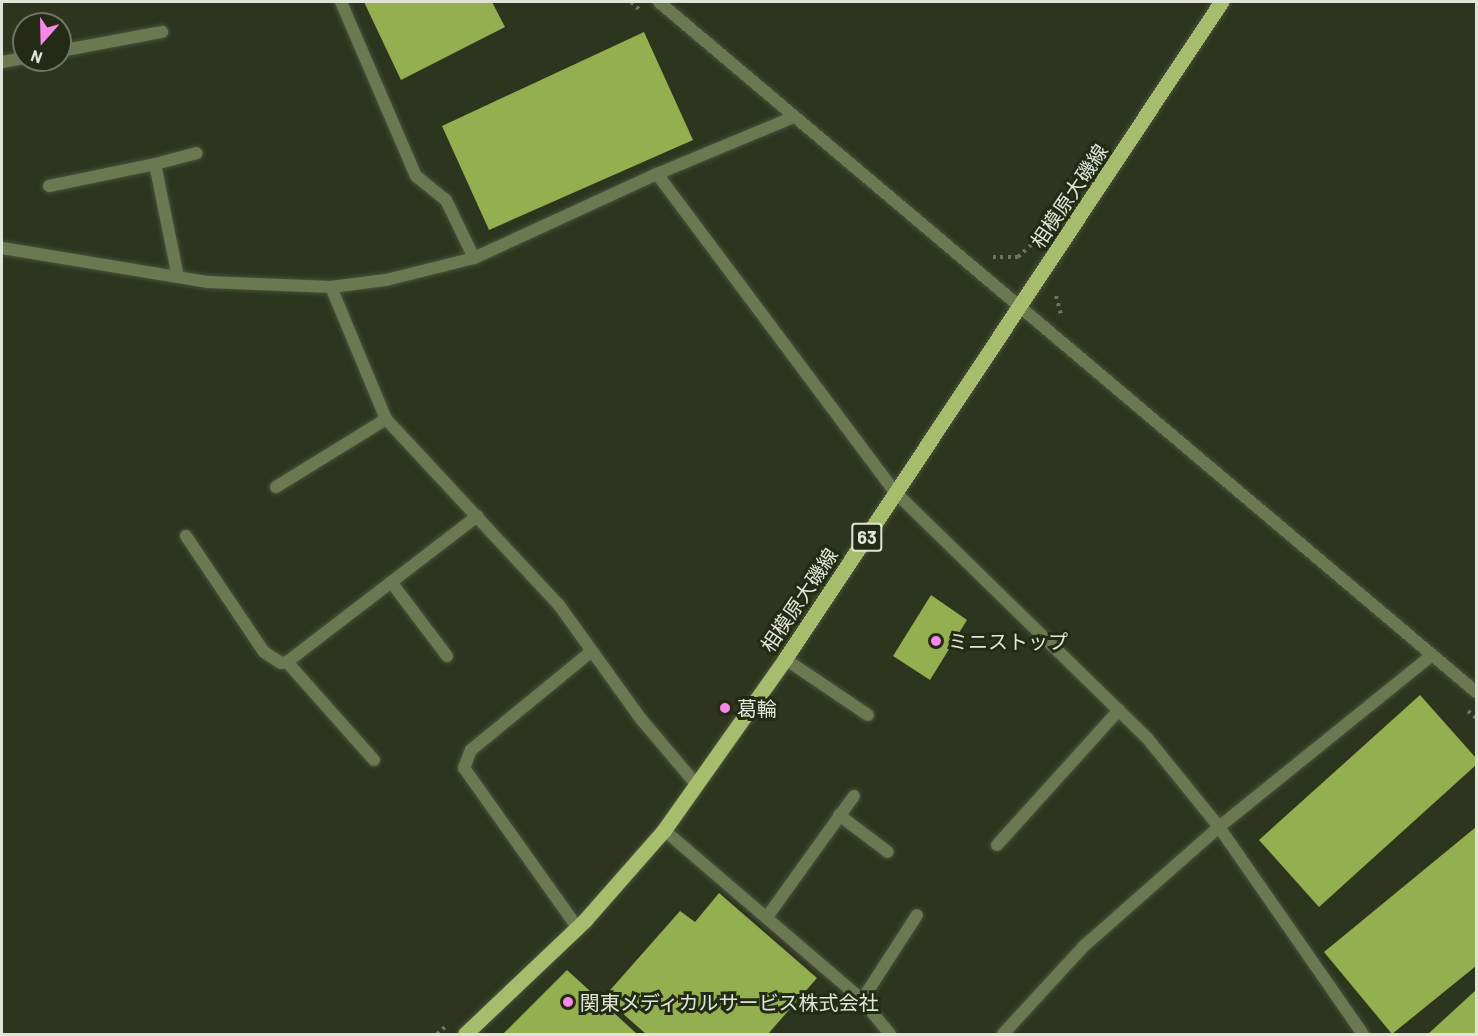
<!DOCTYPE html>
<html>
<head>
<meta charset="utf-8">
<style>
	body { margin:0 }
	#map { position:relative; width:1478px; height:1036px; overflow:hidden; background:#2e351e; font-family:Barlow,"Noto Sans JP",sans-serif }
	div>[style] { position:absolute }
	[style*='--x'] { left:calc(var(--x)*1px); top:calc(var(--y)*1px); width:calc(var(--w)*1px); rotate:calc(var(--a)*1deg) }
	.building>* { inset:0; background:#94af4f }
	.path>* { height:4px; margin-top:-2px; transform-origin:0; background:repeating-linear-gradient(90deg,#6e7460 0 3px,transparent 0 7.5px) }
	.roads { filter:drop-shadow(0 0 2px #4a513c) drop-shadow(0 0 2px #4a513c) }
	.service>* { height:12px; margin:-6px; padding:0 6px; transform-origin:6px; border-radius:6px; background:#6c7852 }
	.minor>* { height:12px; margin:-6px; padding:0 6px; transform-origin:6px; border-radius:6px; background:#6c7852 }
	.tertiary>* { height:12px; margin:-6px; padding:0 6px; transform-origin:6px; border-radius:6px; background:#6c7852 }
	.primary>* { height:15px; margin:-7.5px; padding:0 7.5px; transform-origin:7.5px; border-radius:7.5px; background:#a5bd6d }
	.dots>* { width:16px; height:16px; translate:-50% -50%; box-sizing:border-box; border:3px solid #242b14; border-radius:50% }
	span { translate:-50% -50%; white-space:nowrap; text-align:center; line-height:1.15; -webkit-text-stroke:6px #242b14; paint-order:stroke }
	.shield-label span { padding:2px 4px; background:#242b14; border:2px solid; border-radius:4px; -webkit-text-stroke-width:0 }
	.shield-label { font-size:18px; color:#e0e5d7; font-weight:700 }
	.street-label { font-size:20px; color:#e0e5d7 }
	.poi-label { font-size:20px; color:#e0e5d7 }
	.left { translate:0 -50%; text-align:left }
	.frame { position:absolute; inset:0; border:3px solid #e0e5d7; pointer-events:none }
	.north { position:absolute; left:12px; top:12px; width:60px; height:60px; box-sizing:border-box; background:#242b14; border:2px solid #6f7562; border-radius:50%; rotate:200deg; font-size:16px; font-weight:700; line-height:24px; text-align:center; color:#e0e5d7 }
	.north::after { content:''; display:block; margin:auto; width:21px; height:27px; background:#f987e8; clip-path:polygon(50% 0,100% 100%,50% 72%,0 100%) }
</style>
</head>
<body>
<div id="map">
	<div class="building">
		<i style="clip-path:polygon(364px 2px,492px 2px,505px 27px,401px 80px)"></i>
		<i style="clip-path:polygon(644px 32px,693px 140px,489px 230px,442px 126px)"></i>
		<i style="clip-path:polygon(931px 595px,967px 620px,930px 680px,893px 656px)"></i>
		<i style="clip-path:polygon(1420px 695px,1476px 758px,1476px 765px,1319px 907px,1259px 840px)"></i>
		<i style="clip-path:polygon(1476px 827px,1476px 966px,1392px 1034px,1324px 952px)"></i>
		<i style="clip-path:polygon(719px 893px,817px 978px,768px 1034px,646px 1034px,604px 997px,680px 911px,695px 922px)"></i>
		<i style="clip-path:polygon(567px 970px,637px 1034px,503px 1034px)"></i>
		<i style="clip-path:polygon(1476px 990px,1476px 1034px,1428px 1034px)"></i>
	</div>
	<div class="path">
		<i style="--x:631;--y:2;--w:13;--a:42"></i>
		<i style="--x:993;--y:257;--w:25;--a:0"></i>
		<i style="--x:1018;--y:257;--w:21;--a:-43"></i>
		<i style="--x:1056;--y:296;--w:20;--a:75"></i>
		<i style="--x:1468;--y:711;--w:11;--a:41"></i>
		<i style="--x:437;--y:1034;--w:11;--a:-41"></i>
	</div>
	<div class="roads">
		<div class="service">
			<i style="--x:60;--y:51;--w:104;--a:-10.6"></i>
			<i style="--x:2;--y:62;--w:22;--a:-10"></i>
			<i style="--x:155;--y:164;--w:43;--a:-14.7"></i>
			<i style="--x:49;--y:186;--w:108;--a:-11.7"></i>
			<i style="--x:155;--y:164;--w:115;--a:78.5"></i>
			<i style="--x:276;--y:487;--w:129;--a:-31.7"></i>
			<i style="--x:391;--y:582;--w:93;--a:52.9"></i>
			<i style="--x:785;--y:659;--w:100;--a:34"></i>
			<i style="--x:287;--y:662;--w:131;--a:48.4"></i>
			<i style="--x:839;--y:815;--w:61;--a:37.1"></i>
			<i style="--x:997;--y:845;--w:182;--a:-47.9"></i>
			<i style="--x:767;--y:917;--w:149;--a:-54.3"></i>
			<i style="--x:577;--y:927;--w:195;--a:-125.4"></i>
			<i style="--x:464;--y:768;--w:19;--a:-69"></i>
			<i style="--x:471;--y:750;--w:156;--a:-39.3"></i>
			<i style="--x:862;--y:1000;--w:101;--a:-57.1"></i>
		</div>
		<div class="minor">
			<i style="--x:341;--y:2;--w:189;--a:66.7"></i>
			<i style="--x:416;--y:176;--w:38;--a:39"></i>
			<i style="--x:446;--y:200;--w:64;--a:64.2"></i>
			<i style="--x:657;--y:174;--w:399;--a:53.2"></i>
			<i style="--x:896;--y:493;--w:351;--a:44.3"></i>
			<i style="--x:1147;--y:738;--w:114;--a:51"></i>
			<i style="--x:1219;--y:827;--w:252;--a:55.2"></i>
			<i style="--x:2;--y:248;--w:209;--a:9.4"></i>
			<i style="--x:208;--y:282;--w:123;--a:2.3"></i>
			<i style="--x:331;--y:287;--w:55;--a:-7.3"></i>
			<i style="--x:386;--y:280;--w:91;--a:-14"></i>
			<i style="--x:474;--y:258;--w:201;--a:-24.7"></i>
			<i style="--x:657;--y:174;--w:148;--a:-22.6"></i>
			<i style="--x:331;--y:287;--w:143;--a:67.4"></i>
			<i style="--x:386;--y:419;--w:254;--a:47.1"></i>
			<i style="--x:559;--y:605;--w:140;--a:54.3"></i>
			<i style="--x:641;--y:719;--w:85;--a:49.8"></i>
			<i style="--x:186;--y:536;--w:140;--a:56.1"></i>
			<i style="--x:264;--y:652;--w:20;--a:33"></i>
			<i style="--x:281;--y:663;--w:6;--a:-9"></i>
			<i style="--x:287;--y:662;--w:240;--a:-37.5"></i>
			<i style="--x:664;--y:830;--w:261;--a:40.6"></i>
			<i style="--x:862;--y:1000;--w:44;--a:50.5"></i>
			<i style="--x:1003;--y:1034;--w:120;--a:-47.4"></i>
			<i style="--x:1084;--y:946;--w:180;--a:-41.4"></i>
			<i style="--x:1219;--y:827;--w:274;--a:-38.9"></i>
		</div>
		<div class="tertiary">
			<i style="--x:659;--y:2;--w:1069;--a:40.18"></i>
		</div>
		<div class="primary">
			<i style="--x:465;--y:1034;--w:166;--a:-43.5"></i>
			<i style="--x:585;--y:920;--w:120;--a:-48.7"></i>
			<i style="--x:664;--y:830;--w:209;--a:-54.7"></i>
			<i style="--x:785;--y:659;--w:789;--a:-56.43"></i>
		</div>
	</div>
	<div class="dots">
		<i style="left:936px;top:641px;background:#f987e8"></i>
		<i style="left:725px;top:708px;background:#f987e8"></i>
		<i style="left:568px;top:1002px;background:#f987e8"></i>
	</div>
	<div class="shield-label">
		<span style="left:867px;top:537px">63</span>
	</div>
	<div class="street-label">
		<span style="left:1069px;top:196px;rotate:-56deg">相模原大磯線</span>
		<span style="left:799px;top:600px;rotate:-56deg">相模原大磯線</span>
	</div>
	<div class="poi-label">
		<span class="left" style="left:948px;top:641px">ミニストップ</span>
		<span class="left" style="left:737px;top:708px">葛輪</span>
		<span class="left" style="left:580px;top:1002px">関東メディカルサービス株式会社</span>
	</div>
	<div class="frame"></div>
	<div class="north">N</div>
</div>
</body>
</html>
